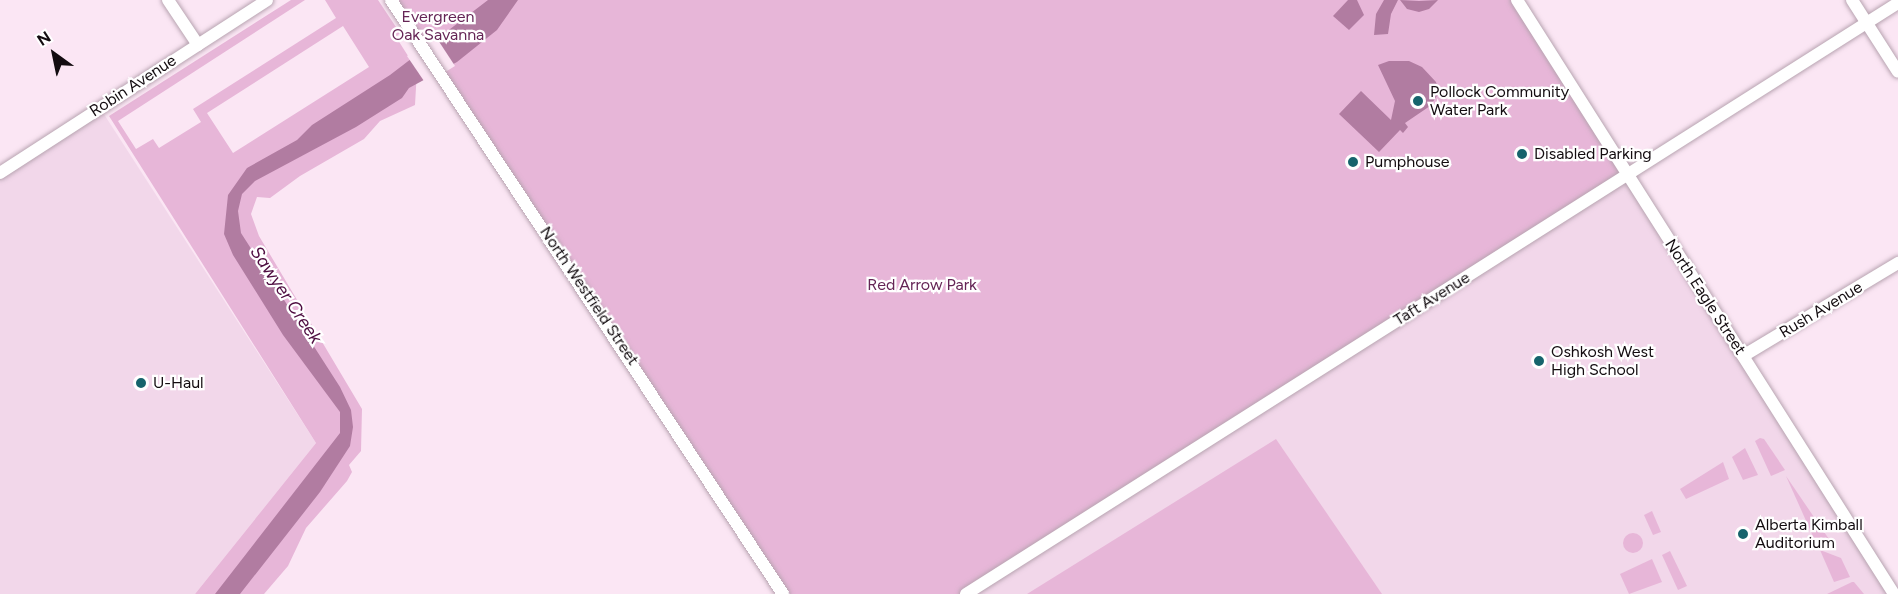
<!DOCTYPE html>
<html>
<head>
<meta charset="utf-8">
<style>
	body { margin:0 }
	#map { position:relative; width:1898px; height:594px; overflow:hidden; background:#fbe6f4; font-family:Figtree,sans-serif }
	div>[style] { position:absolute }
	[style*='--x'] { left:calc(var(--x)*1px); top:calc(var(--y)*1px); width:calc(var(--w)*1px); rotate:calc(var(--a)*1deg) }
	.built>* { inset:0; background:#f2d7ea }
	.green>* { inset:0; background:#e7b6d8 }
	.round { border-radius:50% }
	.water>* { inset:0; background:#b17ca1 }
	.pier>* { inset:0; background:#fbe6f4 }
	.roads { filter:drop-shadow(0 0 2px #b8a4b1) drop-shadow(0 0 2px #b8a4b1) }
	.minor>* { height:12px; margin:-6px; padding:0 6px; transform-origin:6px; border-radius:6px; background:#fff }
	.dots>* { width:16px; height:16px; translate:-50% -50%; box-sizing:border-box; border:3px solid #fff; border-radius:50% }
	span { translate:-50% -50%; white-space:nowrap; text-align:center; line-height:1.15; -webkit-text-stroke:4.5px #fff; paint-order:stroke }
	.park-label { font-size:16px; color:#652556 }
	.street-label { font-size:16px; color:#130c10 }
	.poi-label { font-size:16px; color:#130c10 }
	.left { translate:0 -50%; text-align:left }
	.water-label { font-size:18px; color:#4e0c40; font-style:italic }
	.north { position:absolute; left:24px; top:24px; width:60px; height:60px; -webkit-text-stroke:4px #fff; paint-order:stroke; rotate:327deg; font-size:16px; font-weight:700; line-height:24px; text-align:center; color:#130c10 }
	.north::after { content:''; display:block; margin:auto; width:21px; height:27px; background:#130c10; clip-path:polygon(50% 0,100% 100%,50% 72%,0 100%) }
</style>
</head>
<body>
<div id="map">
	<div class="built">
		<i style="clip-path:polygon(100px 108px,316px 443px,195px 594px,0 594px,0 173px)"></i>
		<i style="clip-path:polygon(1627px 175px,1892px 594px,965px 594px)"></i>
	</div>
	<div class="green">
		<i style="clip-path:polygon(evenodd,291px 0,305px 0,118px 121px,136px 149px,153px 139px,159px 148px,201px 122px,193px 109px,336px 18px,325px 0,378px 0,400px 33px,396px 37px,417px 70px,415px 105px,380px 121px,364px 139px,300px 176px,270px 198px,257px 197px,251px 214px,259px 236px,362px 409px,361px 451px,349px 465px,352px 472px,347px 481px,306px 528px,288px 566px,264px 594px,195px 594px,316px 443px,109px 116px,291px 0,343px 26px,369px 67px,233px 153px,207px 113px,343px 26px)"></i>
		<i style="clip-path:polygon(391px 0,1517px 0,1627px 175px,966px 594px,783px 594px)"></i>
		<i style="clip-path:polygon(1760px 438px,1764px 439px,1785px 470px,1771px 476px,1755px 441px)"></i>
		<i style="clip-path:polygon(1276px 439px,1382px 594px,1027px 594px)"></i>
		<i style="clip-path:polygon(1745px 448px,1758px 475px,1743px 480px,1732px 457px)"></i>
		<i style="clip-path:polygon(1723px 462px,1729px 479px,1686px 499px,1680px 489px)"></i>
		<i style="clip-path:polygon(1786px 476px,1833px 545px,1831px 549px,1816px 543px)"></i>
		<i style="clip-path:polygon(1652px 511px,1661px 532px,1653px 535px,1644px 515px)"></i>
		<i class="round" style="left:1623px;top:533px;width:20px;height:20px"></i>
		<i style="clip-path:polygon(1820px 550px,1841px 558px,1850px 577px,1834px 582px)"></i>
		<i style="clip-path:polygon(1670px 551px,1687px 586px,1678px 590px,1662px 555px)"></i>
		<i style="clip-path:polygon(1652px 559px,1662px 582px,1629px 594px,1620px 574px)"></i>
		<i style="clip-path:polygon(1854px 582px,1864px 594px,1827px 594px,1852px 582px)"></i>
	</div>
	<div class="water">
		<i style="clip-path:polygon(488px 0,518px 0,497px 30px,457px 62px,409px 88px,402px 98px,356px 127px,255px 181px,242px 194px,238px 211px,241px 233px,340px 387px,351px 410px,353px 427px,350px 446px,320px 492px,240px 594px,215px 594px,340px 433px,340px 412px,283px 335px,233px 255px,224px 234px,228px 195px,247px 168px,297px 140px,312px 125px,390px 75px)"></i>
		<i style="clip-path:polygon(1348px 0,1357px 0,1364px 15px,1349px 30px,1333px 16px)"></i>
		<i style="clip-path:polygon(1384px 0,1398px 0,1391px 14px,1388px 34px,1374px 35px,1376px 14px)"></i>
		<i style="clip-path:polygon(1400px 0,1419px 1px,1438px 0,1429px 9px,1419px 12px,1407px 9px)"></i>
		<i style="clip-path:polygon(1389px 61px,1409px 61px,1422px 67px,1436px 82px,1439px 93px,1430px 106px,1405px 123px,1408px 127px,1403px 133px,1400px 130px,1379px 152px,1339px 114px,1361px 91px,1391px 120px,1395px 101px,1378px 65px)"></i>
	</div>
	<div class="pier">
		<i style="clip-path:polygon(436px 37px,455px 66px,426px 84px,407px 56px)"></i>
	</div>
	<div class="roads">
		<div class="minor">
			<i style="--x:168;--y:0;--w:54;--a:56.3"></i>
			<i style="--x:391;--y:0;--w:712;--a:56.58"></i>
			<i style="--x:1517;--y:0;--w:704;--a:57.6"></i>
			<i style="--x:1852;--y:0;--w:85;--a:57.4"></i>
			<i style="--x:0;--y:173;--w:318;--a:-32.9"></i>
			<i style="--x:1743;--y:356;--w:181;--a:-31"></i>
			<i style="--x:966;--y:594;--w:1104;--a:-32.38"></i>
		</div>
	</div>
	<div class="dots">
		<i style="left:1418px;top:101px;background:#16636c"></i>
		<i style="left:1522px;top:154px;background:#16636c"></i>
		<i style="left:1353px;top:162px;background:#16636c"></i>
		<i style="left:1539px;top:361px;background:#16636c"></i>
		<i style="left:141px;top:383px;background:#16636c"></i>
		<i style="left:1743px;top:534px;background:#16636c"></i>
	</div>
	<div class="park-label">
		<span style="left:438px;top:26px">Evergreen<br>Oak Savanna</span>
		<span style="left:922px;top:285px">Red Arrow Park</span>
	</div>
	<div class="street-label">
		<span style="left:133px;top:86px;rotate:-33deg">Robin Avenue</span>
		<span style="left:589px;top:296px;rotate:56deg">North Westfield Street</span>
		<span style="left:1705px;top:297px;rotate:57deg">North Eagle Street</span>
		<span style="left:1432px;top:299px;rotate:-32deg">Taft Avenue</span>
		<span style="left:1821px;top:310px;rotate:-31deg">Rush Avenue</span>
	</div>
	<div class="poi-label">
		<span class="left" style="left:1430px;top:101px">Pollock Community<br>Water Park</span>
		<span class="left" style="left:1534px;top:154px">Disabled Parking</span>
		<span class="left" style="left:1365px;top:162px">Pumphouse</span>
		<span class="left" style="left:1551px;top:361px">Oshkosh West<br>High School</span>
		<span class="left" style="left:153px;top:383px">U-Haul</span>
		<span class="left" style="left:1755px;top:534px">Alberta Kimball<br>Auditorium</span>
	</div>
	<div class="water-label">
		<span style="left:286px;top:295px;rotate:56deg">Sawyer Creek</span>
	</div>
	<div class="north">N</div>
</div>
</body>
</html>
